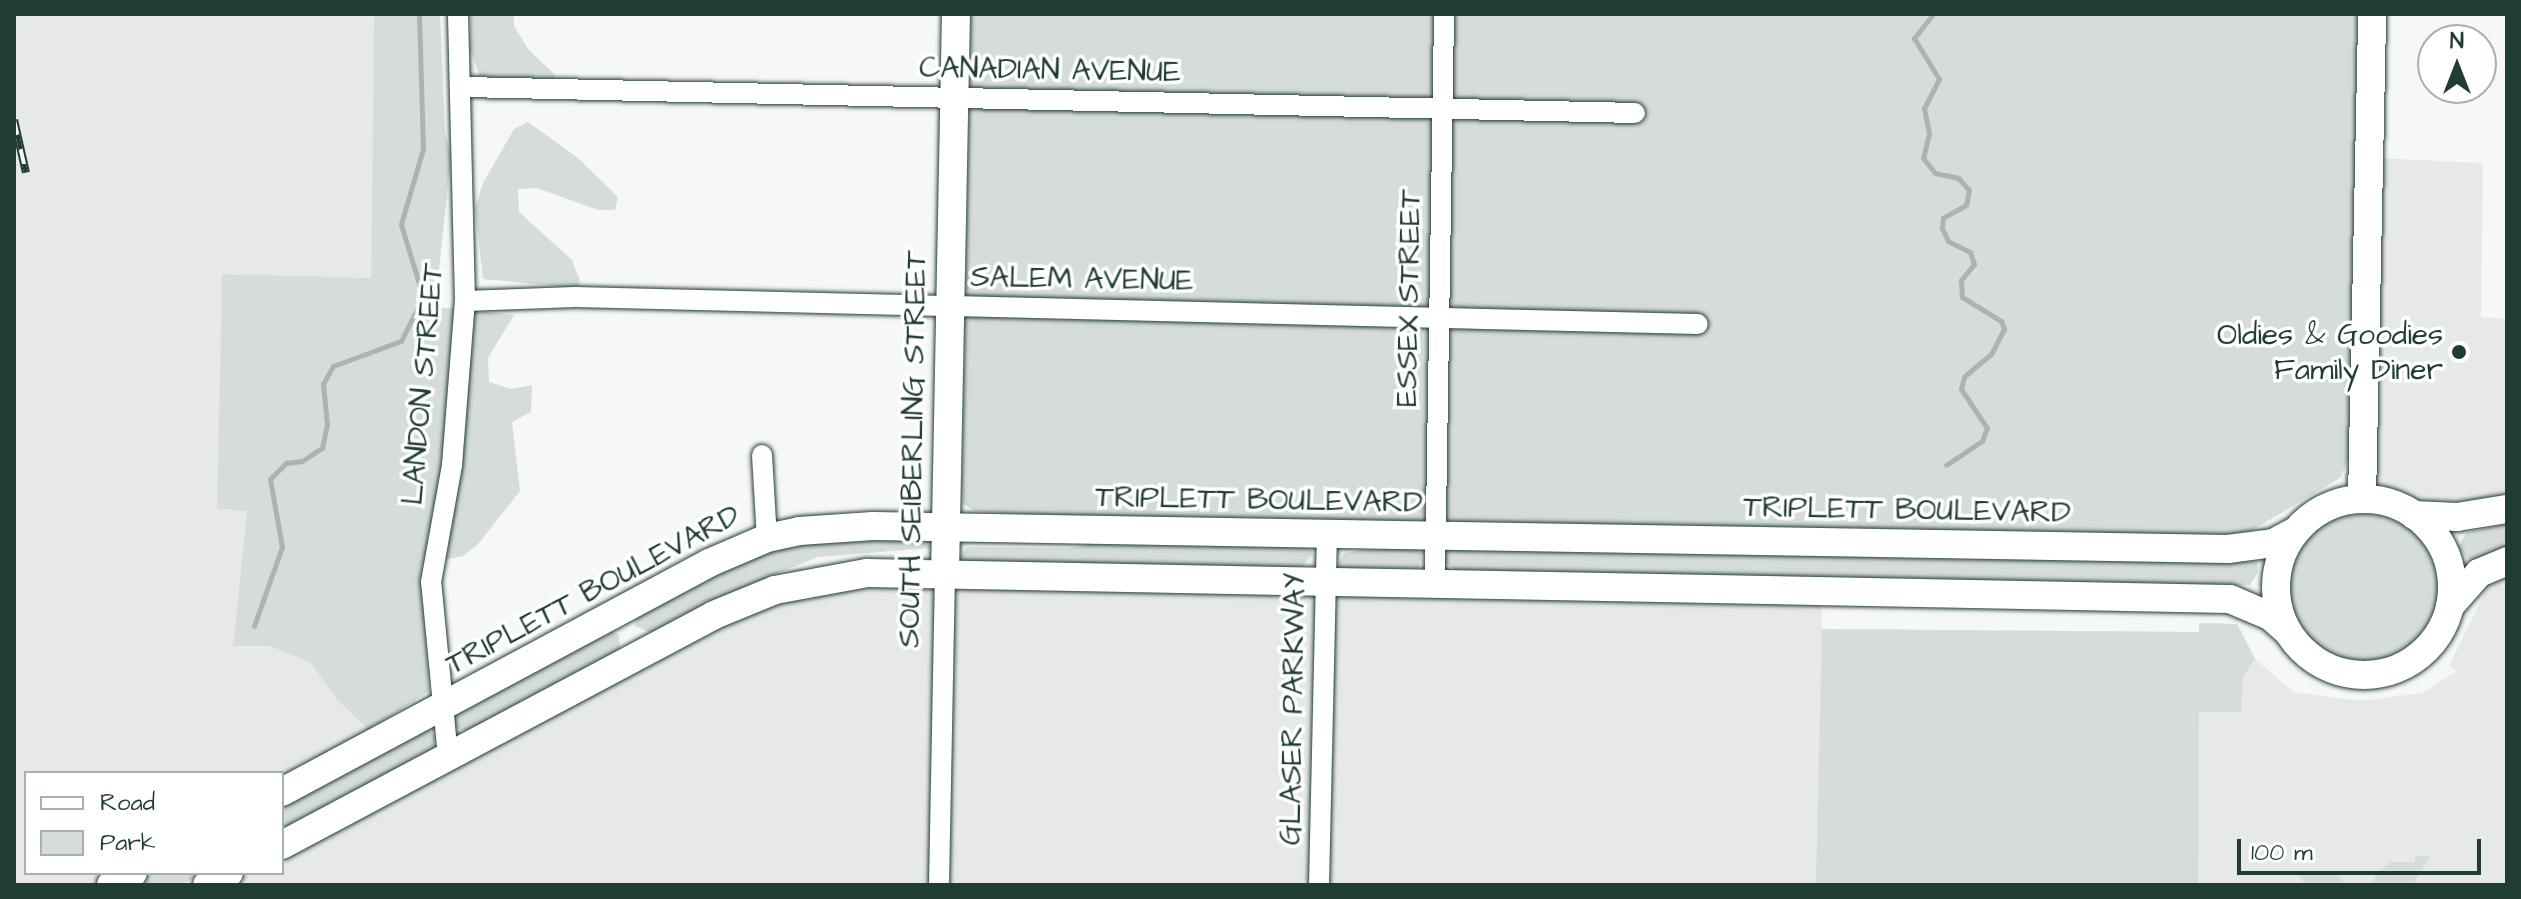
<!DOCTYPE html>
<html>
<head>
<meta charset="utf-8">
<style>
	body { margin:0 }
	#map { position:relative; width:2521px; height:899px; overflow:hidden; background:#f6f7f7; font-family:"Architects Daughter",sans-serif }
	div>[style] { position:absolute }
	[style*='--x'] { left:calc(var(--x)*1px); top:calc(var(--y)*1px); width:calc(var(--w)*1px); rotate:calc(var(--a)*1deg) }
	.built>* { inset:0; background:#e6e9e8 }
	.green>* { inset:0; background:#d6dcdb }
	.round { border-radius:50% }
	.stream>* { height:5px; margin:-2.5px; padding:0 2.5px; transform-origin:2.5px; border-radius:2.5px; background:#aab5b1 }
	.roads { filter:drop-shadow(0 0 2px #1f3d34) drop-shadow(0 0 2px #1f3d34) }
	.street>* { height:20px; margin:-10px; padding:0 10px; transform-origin:10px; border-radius:10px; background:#fff }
	.secondary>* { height:28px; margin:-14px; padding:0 14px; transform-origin:14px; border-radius:14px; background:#fff }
	.secondary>.ring { margin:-14px; padding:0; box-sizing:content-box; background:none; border:28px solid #fff; border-radius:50% }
	.rail>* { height:8px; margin-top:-4px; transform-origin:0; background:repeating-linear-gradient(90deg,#fff 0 15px,#1f3d34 0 30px); box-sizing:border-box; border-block:2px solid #1f3d34 }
	.dots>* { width:22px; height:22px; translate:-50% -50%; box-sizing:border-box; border:4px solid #fff; border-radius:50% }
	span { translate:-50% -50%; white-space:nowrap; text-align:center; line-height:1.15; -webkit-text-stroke:7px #fff; paint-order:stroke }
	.street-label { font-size:30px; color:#1f3d34 }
	.poi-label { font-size:30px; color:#1f3d34 }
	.right { translate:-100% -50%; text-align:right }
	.frame { position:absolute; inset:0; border:16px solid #1f3d34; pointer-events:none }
	.legend { position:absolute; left:24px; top:771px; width:260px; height:104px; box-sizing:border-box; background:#fff; border:2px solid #a5b1ae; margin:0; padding:10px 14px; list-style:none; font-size:24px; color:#1f3d34 }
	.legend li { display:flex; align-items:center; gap:16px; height:40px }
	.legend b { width:40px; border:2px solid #a5b1ae }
	.north { position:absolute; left:2417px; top:24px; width:80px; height:80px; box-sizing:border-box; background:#fff; border:2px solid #a5b1ae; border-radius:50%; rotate:0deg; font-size:22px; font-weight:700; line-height:32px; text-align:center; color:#1f3d34 }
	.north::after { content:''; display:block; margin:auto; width:28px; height:36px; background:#1f3d34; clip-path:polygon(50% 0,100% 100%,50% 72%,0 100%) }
	.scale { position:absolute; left:2237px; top:839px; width:244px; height:36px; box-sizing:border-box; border:4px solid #1f3d34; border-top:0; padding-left:10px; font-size:24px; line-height:28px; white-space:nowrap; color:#1f3d34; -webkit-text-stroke:6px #fff; paint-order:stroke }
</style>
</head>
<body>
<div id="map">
	<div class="built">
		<i style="clip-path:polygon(14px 14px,374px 14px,371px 278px,222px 275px,217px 509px,247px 510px,233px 646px,270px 646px,311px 663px,337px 700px,369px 730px,282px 784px,282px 773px,26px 773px,26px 873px,133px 873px,111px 885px,14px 885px)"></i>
		<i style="clip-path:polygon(2375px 158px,2483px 163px,2481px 317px,2507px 319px,2507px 499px,2471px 505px,2417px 503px,2371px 490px)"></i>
		<i style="clip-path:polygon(2507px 569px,2507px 885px,207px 885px,229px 873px,282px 873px,282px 845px,801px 583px,1821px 589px,1822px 629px,2199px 632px,2199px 623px,2237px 624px,2255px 659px,2294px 692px,2360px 701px,2422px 693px,2457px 671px,2449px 666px,2492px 578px)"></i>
	</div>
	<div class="green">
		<i style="clip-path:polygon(374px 14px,440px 14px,445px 131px,451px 157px,435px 307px,514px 315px,488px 358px,489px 382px,512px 389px,532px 385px,531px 412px,512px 422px,520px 491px,478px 544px,463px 556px,422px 564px,429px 691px,369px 730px,337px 700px,311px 663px,270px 646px,233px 646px,247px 511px,217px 509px,222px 274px,371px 278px)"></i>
		<i style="clip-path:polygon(471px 14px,514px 14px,514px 26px,528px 49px,555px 75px,554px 83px,480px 76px,470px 50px)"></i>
		<i style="clip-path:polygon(971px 14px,2357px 14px,2351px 453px,2340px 478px,2239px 538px,1057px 517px,975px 511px,963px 504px,962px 481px)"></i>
		<i style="clip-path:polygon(528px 122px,578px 158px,618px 197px,615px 210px,598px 210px,537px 188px,518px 189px,519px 212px,572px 260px,580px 281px,577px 288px,483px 279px,475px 208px,483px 183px,514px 129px)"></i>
		<i class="round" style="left:2290px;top:514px;width:148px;height:148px"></i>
		<i style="clip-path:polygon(2507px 523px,2507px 548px,2470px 560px,2458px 548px,2466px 533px)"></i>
		<i style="clip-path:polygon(803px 540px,928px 540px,929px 548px,818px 557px,722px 596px,651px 633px,635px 626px,638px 611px,728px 563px)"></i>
		<i style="clip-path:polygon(1107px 541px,1309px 546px,1313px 553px,1302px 568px,967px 562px,960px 557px,967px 547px,1071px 548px)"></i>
		<i style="clip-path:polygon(1404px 545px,1416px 547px,1422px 554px,1419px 568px,1344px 570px,1338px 565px,1344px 553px)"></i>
		<i style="clip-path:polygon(1448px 549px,2209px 559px,2257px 562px,2258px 572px,2250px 585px,2229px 586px,1457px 571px,1444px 562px)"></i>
		<i style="clip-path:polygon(2199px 623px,2237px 624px,2255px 659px,2243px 677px,2241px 712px,2199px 712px,2198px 885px,1816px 885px,1822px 629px,2199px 632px)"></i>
		<i style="clip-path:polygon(606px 629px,619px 635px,620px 648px,615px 653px,468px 731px,455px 728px,452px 712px)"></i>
		<i style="clip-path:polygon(428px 729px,434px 735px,434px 751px,282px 831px,282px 802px)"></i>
		<i style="clip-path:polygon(2415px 856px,2430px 856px,2421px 872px,2378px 871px,2391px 862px,2415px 862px)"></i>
		<i style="clip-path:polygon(152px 873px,203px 873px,181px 885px,130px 885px)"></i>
		<i style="clip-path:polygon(2298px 873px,2338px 874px,2345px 885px,2305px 885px)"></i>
		<i style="clip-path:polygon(2377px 874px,2419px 874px,2413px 885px,2371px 885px)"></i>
	</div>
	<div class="stream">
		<i style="--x:1933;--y:14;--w:31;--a:128"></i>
		<i style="--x:1914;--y:38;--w:48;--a:58.6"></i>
		<i style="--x:1939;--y:79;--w:33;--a:117"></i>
		<i style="--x:1924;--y:108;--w:25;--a:79"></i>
		<i style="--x:1929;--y:133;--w:26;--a:103"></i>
		<i style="--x:1923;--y:158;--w:19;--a:51"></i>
		<i style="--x:1935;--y:173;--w:24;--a:12"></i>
		<i style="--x:1958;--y:178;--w:16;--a:47"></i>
		<i style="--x:1969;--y:190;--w:15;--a:101"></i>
		<i style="--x:1966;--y:205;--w:26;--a:151"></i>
		<i style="--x:1943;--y:218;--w:10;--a:96"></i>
		<i style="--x:1942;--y:228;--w:14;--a:65"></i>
		<i style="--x:1948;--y:241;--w:25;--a:27"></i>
		<i style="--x:1970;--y:252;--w:13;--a:72"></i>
		<i style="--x:1974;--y:264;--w:21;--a:129"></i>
		<i style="--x:1961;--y:280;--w:17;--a:87"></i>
		<i style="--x:1962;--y:297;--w:46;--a:31.6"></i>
		<i style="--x:2001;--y:321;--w:9;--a:69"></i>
		<i style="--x:2004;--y:329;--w:28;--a:117"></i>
		<i style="--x:1991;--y:354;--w:35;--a:140"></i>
		<i style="--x:1964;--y:377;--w:12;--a:104"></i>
		<i style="--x:1961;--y:389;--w:47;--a:56.3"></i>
		<i style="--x:1987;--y:428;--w:14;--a:111"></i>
		<i style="--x:1982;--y:441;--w:43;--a:146.3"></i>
		<i style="--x:254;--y:626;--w:84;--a:-70.5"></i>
		<i style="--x:282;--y:547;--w:69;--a:-100"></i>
		<i style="--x:270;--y:479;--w:23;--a:-45"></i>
		<i style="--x:286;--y:463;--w:16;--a:-7"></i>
		<i style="--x:302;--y:461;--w:24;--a:-33"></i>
		<i style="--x:322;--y:448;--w:25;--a:-78"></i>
		<i style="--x:327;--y:424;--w:40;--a:-95.7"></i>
		<i style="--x:323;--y:384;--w:21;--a:-61"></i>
		<i style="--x:333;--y:366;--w:72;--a:-20.2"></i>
		<i style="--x:401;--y:341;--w:49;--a:-63.4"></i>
		<i style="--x:423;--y:297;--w:76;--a:-106.8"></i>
		<i style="--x:401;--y:224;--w:78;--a:-73.7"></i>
		<i style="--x:423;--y:149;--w:135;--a:-91.7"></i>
	</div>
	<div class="roads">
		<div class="street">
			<i style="--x:464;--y:87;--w:1171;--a:1.27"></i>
			<i style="--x:465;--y:301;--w:110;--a:-2.1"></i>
			<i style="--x:575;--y:297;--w:1123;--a:1.38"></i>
			<i style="--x:762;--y:455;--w:83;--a:86.6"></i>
			<i style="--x:1435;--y:582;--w:568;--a:-89.09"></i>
			<i style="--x:448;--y:757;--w:176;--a:-95.5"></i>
			<i style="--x:431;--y:582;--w:119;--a:-79.8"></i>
			<i style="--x:452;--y:465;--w:165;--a:-85.5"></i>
			<i style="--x:465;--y:301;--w:287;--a:-91.4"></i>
			<i style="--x:939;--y:885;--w:310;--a:-88.9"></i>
			<i style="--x:1319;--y:885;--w:350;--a:-88.7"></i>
		</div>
		<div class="secondary">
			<i class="ring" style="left:2276px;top:499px;width:148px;height:148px"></i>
			<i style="--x:2362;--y:499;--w:485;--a:-88.8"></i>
			<i style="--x:2414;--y:515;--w:43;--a:2.7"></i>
			<i style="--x:2457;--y:517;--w:51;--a:-9.1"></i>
			<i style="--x:945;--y:575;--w:561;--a:-88.88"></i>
			<i style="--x:2450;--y:606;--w:44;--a:-48.7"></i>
			<i style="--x:2479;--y:573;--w:30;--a:-23"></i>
			<i style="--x:282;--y:792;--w:485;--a:-28.2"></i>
			<i style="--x:709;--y:563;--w:63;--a:-23.3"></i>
			<i style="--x:767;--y:538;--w:33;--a:-12"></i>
			<i style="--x:799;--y:531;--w:74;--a:-3.9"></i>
			<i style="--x:873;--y:526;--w:1355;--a:0.97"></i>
			<i style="--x:2228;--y:549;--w:45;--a:-7.6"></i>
			<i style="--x:2273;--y:543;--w:26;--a:-28"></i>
			<i style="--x:282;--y:845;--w:489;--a:-28"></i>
			<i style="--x:714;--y:615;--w:66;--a:-22.3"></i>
			<i style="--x:775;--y:590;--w:94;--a:-10.5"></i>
			<i style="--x:867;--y:573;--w:1363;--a:1.09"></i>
			<i style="--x:2230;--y:599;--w:43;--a:23"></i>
			<i style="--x:2270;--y:616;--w:23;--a:41"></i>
			<i style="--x:111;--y:885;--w:25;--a:-29"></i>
			<i style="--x:207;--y:885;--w:25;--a:-29"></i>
		</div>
	</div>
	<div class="rail">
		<i style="--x:14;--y:120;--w:54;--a:77.2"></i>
	</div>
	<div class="dots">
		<i style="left:2459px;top:352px;background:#1f3d34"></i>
	</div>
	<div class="street-label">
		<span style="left:1050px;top:70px;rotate:1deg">CANADIAN AVENUE</span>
		<span style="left:1082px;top:279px;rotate:1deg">SALEM AVENUE</span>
		<span style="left:1409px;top:298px;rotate:-89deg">ESSEX STREET</span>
		<span style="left:423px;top:384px;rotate:-85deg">LANDON STREET</span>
		<span style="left:913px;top:449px;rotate:-89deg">SOUTH SEIBERLING STREET</span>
		<span style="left:1259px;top:500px;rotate:1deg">TRIPLETT BOULEVARD</span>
		<span style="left:1907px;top:510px;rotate:1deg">TRIPLETT BOULEVARD</span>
		<span style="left:593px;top:590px;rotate:-28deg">TRIPLETT BOULEVARD</span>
		<span style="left:1293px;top:709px;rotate:-89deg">GLASER PARKWAY</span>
	</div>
	<div class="poi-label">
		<span class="right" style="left:2443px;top:352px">Oldies &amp; Goodies<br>Family Diner</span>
	</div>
	<div class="frame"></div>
	<ul class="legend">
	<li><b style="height:10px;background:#fff"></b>Road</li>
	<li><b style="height:22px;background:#d6dcdb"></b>Park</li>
	</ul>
	<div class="north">N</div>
	<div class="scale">100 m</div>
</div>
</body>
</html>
